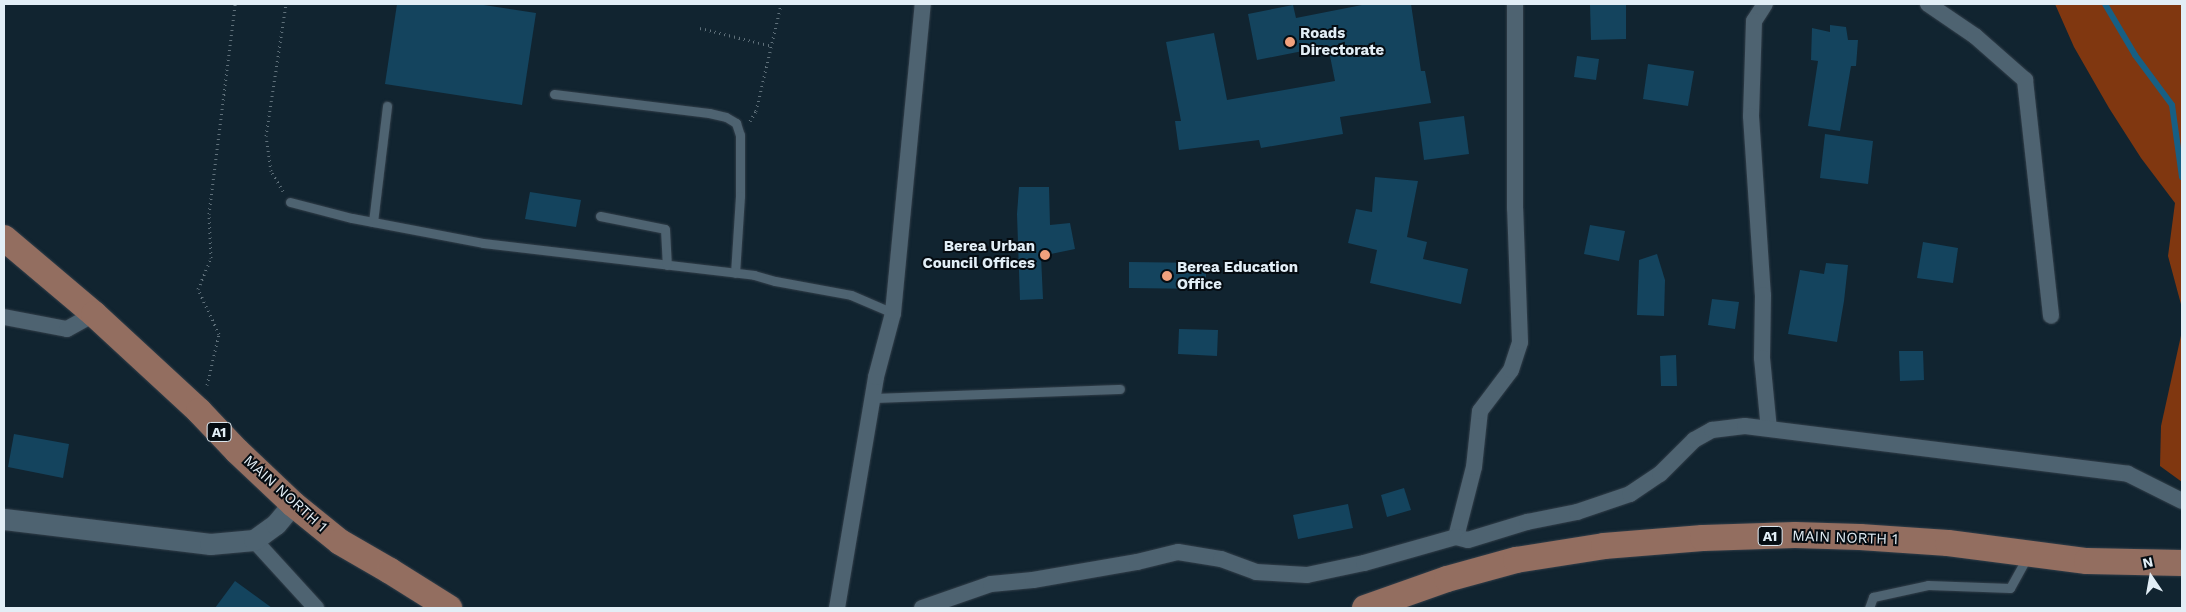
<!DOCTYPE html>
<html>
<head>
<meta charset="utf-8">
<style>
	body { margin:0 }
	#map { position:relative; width:2186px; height:612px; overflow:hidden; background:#112430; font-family:"Work Sans",sans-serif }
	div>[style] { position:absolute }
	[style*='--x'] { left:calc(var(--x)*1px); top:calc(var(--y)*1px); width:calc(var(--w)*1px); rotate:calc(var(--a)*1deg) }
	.forest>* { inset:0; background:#803710 }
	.stream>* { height:6px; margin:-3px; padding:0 3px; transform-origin:3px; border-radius:3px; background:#175f84 }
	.building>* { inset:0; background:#14445e }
	.path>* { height:3px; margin-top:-1.5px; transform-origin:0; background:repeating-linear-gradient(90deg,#5f707a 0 1px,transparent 0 5px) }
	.roads { filter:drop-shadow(0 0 1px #323e49) drop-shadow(0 0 1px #323e49) }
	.service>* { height:9px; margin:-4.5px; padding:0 4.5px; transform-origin:4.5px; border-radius:4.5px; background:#4e6371 }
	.minor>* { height:16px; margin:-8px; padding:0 8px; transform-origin:8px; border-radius:8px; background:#4e6371 }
	.tertiary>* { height:21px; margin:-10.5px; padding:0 10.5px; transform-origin:10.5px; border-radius:10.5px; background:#4e6371 }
	.primary>* { height:26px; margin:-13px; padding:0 13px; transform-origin:13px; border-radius:13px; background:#936e60 }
	.dots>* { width:14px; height:14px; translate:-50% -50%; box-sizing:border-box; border:2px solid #050c12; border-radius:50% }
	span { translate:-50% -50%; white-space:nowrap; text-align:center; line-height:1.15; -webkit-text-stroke:4px #050c12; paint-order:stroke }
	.shield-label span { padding:1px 4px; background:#050c12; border:1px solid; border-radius:4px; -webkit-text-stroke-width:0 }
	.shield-label { font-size:14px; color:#e2eef6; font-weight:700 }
	.poi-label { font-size:15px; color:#e2eef6; font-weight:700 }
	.left { translate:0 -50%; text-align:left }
	.right { translate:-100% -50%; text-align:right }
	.street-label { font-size:15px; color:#e2eef6 }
	.frame { position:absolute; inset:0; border:5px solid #e2eef6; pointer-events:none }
	.north { position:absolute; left:2126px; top:552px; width:50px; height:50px; -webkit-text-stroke:4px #050c12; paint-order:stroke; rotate:348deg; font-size:14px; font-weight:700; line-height:20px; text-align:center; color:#e2eef6 }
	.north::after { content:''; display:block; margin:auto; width:18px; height:22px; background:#e2eef6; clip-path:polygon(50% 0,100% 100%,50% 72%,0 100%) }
</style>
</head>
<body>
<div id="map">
	<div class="forest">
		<i style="clip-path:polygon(2055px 4px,2182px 4px,2182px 308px,2168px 256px,2175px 203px,2141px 158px,2109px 108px,2074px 47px)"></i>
		<i style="clip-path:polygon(2182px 331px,2182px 482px,2160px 466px,2161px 426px)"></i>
	</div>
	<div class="stream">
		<i style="--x:2105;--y:4;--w:59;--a:59.5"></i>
		<i style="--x:2135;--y:55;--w:62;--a:53.5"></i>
		<i style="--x:2172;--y:105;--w:73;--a:82.1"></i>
	</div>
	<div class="building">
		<i style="clip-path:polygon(397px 4px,477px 4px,536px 13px,522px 105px,385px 84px)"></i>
		<i style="clip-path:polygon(1367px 4px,1411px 4px,1421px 71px,1425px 71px,1431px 103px,1340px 117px,1343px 134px,1261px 148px,1259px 140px,1179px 150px,1175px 121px,1181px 121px,1166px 42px,1214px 33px,1227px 100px,1335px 81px,1328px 46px,1257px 60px,1248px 14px,1293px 5px,1296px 18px)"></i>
		<i style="clip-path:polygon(1590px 4px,1626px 4px,1626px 39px,1591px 40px)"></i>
		<i style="clip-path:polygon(1830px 25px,1846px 27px,1848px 40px,1858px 40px,1856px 66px,1851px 66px,1840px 131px,1808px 126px,1818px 61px,1811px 60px,1812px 28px,1830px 32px)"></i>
		<i style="clip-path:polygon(1577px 56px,1599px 59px,1596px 80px,1574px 77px)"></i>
		<i style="clip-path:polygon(1648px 64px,1694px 71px,1688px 106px,1643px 99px)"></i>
		<i style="clip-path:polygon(1464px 116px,1469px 154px,1424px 160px,1419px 122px)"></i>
		<i style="clip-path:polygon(1825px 134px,1873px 141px,1868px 184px,1820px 178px)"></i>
		<i style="clip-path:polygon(1375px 177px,1418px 181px,1407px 237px,1427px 242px,1423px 259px,1468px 269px,1461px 304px,1370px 283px,1377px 250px,1348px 243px,1356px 209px,1372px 212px)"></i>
		<i style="clip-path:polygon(1019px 187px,1049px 187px,1050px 225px,1070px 223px,1075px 249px,1041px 256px,1043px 299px,1020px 300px,1017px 214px)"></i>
		<i style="clip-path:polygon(530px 192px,581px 200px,576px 227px,525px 219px)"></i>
		<i style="clip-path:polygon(1590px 225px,1625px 231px,1619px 261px,1584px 254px)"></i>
		<i style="clip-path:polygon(1923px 242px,1958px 248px,1953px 283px,1917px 278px)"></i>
		<i style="clip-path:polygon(1657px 254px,1665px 280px,1664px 316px,1637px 315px,1639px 260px)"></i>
		<i style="clip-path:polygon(1129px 262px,1206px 263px,1206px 289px,1129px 288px)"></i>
		<i style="clip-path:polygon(1826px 263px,1848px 265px,1844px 301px,1837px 342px,1788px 334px,1800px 270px,1824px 274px)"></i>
		<i style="clip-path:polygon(1712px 299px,1739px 302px,1735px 329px,1708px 325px)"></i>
		<i style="clip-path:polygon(1179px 329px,1218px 330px,1217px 356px,1178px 354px)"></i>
		<i style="clip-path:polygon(1899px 351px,1923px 351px,1924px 380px,1900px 381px)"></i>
		<i style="clip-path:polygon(1676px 355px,1677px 386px,1661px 386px,1660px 356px)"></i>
		<i style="clip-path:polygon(14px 434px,69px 444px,63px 478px,8px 467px)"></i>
		<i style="clip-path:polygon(1404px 488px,1411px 510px,1387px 517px,1381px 495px)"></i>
		<i style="clip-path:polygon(1348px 504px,1353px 528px,1298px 539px,1293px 515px)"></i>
		<i style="clip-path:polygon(235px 581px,272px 608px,215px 608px)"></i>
	</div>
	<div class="path">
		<i style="--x:700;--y:28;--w:74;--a:14"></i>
		<i style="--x:750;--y:121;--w:12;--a:-59"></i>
		<i style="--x:756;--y:111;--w:110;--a:-76.8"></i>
		<i style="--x:283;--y:191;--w:23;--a:-121"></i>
		<i style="--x:271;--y:171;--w:35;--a:-98"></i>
		<i style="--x:266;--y:136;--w:134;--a:-81.4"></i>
		<i style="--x:207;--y:385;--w:52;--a:-76.8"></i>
		<i style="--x:219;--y:334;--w:50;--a:-115"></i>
		<i style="--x:198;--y:289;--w:34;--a:-67"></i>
		<i style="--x:211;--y:258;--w:44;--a:-92.6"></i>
		<i style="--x:209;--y:214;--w:212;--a:-82.9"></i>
	</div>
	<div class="roads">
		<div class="service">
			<i style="--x:554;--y:94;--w:156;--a:7"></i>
			<i style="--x:709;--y:113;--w:17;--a:13"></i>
			<i style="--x:726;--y:117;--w:12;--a:31"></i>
			<i style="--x:736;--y:123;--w:13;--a:72"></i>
			<i style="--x:740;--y:135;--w:61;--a:90"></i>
			<i style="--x:740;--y:196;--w:77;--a:93.7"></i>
			<i style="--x:290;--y:202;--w:64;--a:14.5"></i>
			<i style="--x:352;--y:218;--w:133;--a:10.8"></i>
			<i style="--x:483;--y:243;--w:273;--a:6.7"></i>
			<i style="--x:754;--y:275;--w:22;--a:16"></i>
			<i style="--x:775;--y:281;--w:77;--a:10.4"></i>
			<i style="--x:851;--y:295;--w:46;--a:23.2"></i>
			<i style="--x:600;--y:216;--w:66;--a:11.3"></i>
			<i style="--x:665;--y:229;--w:36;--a:87"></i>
			<i style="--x:373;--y:222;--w:117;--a:-83.1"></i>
			<i style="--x:872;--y:398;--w:248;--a:-2.1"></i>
			<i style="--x:1869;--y:608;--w:12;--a:-70"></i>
			<i style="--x:1873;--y:597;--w:56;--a:-12.3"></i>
			<i style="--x:1928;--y:585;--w:82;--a:2.1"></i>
			<i style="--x:2010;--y:588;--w:35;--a:-61"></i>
		</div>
		<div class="minor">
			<i style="--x:1765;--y:4;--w:20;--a:123"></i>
			<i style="--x:1754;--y:21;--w:95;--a:91.8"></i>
			<i style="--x:1751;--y:116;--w:179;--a:86.2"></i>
			<i style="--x:1763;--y:295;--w:63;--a:90.9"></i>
			<i style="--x:1762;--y:358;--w:71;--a:84.4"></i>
			<i style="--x:1928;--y:4;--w:57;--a:34.2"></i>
			<i style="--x:1975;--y:36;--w:67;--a:41.3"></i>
			<i style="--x:2025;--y:80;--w:237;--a:83.7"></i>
			<i style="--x:4;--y:317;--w:64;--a:10.8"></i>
			<i style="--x:67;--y:329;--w:31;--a:-29"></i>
			<i style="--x:1456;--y:537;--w:72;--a:-75.6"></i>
			<i style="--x:1474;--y:467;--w:56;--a:-83.9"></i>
			<i style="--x:1480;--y:411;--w:51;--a:-52.9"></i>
			<i style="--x:1511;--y:370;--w:29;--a:-72"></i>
			<i style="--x:1520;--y:342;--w:134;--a:-92.1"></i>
			<i style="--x:1515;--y:208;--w:204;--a:-90"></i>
			<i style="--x:254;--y:540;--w:92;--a:47.6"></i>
			<i style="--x:837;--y:608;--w:234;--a:-80.4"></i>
			<i style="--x:876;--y:377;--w:66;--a:-75.1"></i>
			<i style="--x:893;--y:313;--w:310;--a:-84.5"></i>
			<i style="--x:922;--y:608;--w:73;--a:-19.2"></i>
			<i style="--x:991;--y:584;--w:42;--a:-5.4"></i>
			<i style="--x:1033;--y:580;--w:106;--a:-9.8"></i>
			<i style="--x:1137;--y:562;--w:42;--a:-13.7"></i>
			<i style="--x:1178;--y:552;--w:44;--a:9.2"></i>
			<i style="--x:1221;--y:559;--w:37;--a:20"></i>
			<i style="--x:1256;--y:572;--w:51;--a:3.4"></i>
			<i style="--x:1307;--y:575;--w:58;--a:-11.9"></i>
			<i style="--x:1364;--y:563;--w:96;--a:-15.8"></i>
			<i style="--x:1456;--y:537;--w:12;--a:14"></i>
			<i style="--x:1468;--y:540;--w:62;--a:-17"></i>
			<i style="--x:1527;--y:522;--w:51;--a:-11.3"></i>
			<i style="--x:1577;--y:512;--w:56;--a:-18.8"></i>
			<i style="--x:1630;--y:494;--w:36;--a:-34"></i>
			<i style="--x:1660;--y:474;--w:48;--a:-45"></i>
			<i style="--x:1694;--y:440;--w:21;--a:-29"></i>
			<i style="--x:1712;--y:430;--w:33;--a:-7"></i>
			<i style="--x:1745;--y:426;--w:386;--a:7.1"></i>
			<i style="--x:2128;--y:474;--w:60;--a:26.6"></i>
		</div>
		<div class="tertiary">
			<i style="--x:4;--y:519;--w:208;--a:6.9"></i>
			<i style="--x:210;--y:544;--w:44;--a:-5.2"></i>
			<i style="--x:254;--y:540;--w:27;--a:-36"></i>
			<i style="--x:276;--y:524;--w:26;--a:-50"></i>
		</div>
		<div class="primary">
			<i style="--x:4;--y:238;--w:118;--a:40.2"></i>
			<i style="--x:94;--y:314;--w:143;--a:42.7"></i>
			<i style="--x:199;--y:411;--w:55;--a:46.5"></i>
			<i style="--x:237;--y:451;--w:77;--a:43.4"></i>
			<i style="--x:293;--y:504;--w:60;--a:39"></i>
			<i style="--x:340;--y:542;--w:58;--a:30.1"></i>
			<i style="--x:390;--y:571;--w:70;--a:32.1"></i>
			<i style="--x:1365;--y:608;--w:87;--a:-19.5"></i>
			<i style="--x:1447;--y:579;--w:72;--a:-15.4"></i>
			<i style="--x:1516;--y:560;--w:89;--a:-9"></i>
			<i style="--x:1604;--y:546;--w:99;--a:-4.6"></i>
			<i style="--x:1703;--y:538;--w:92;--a:-1.9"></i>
			<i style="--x:1795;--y:535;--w:65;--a:1.8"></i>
			<i style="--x:1860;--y:537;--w:88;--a:3.9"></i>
			<i style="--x:1948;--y:543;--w:140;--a:7.4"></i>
			<i style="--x:2087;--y:561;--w:95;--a:1.2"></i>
		</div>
	</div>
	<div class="dots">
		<i style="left:1290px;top:42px;background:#f1a17d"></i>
		<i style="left:1045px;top:255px;background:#f1a17d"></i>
		<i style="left:1167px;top:276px;background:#f1a17d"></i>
	</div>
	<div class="shield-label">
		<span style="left:219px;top:432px">A1</span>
		<span style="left:1770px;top:536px">A1</span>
	</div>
	<div class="poi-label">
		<span class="left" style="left:1300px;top:42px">Roads<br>Directorate</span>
		<span class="right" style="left:1035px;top:255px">Berea Urban<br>Council Offices</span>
		<span class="left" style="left:1177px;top:276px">Berea Education<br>Office</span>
	</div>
	<div class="street-label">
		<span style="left:285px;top:494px;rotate:42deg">MAIN NORTH 1</span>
		<span style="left:1845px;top:538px;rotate:2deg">MAIN NORTH 1</span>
	</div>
	<div class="frame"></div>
	<div class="north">N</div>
</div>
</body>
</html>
